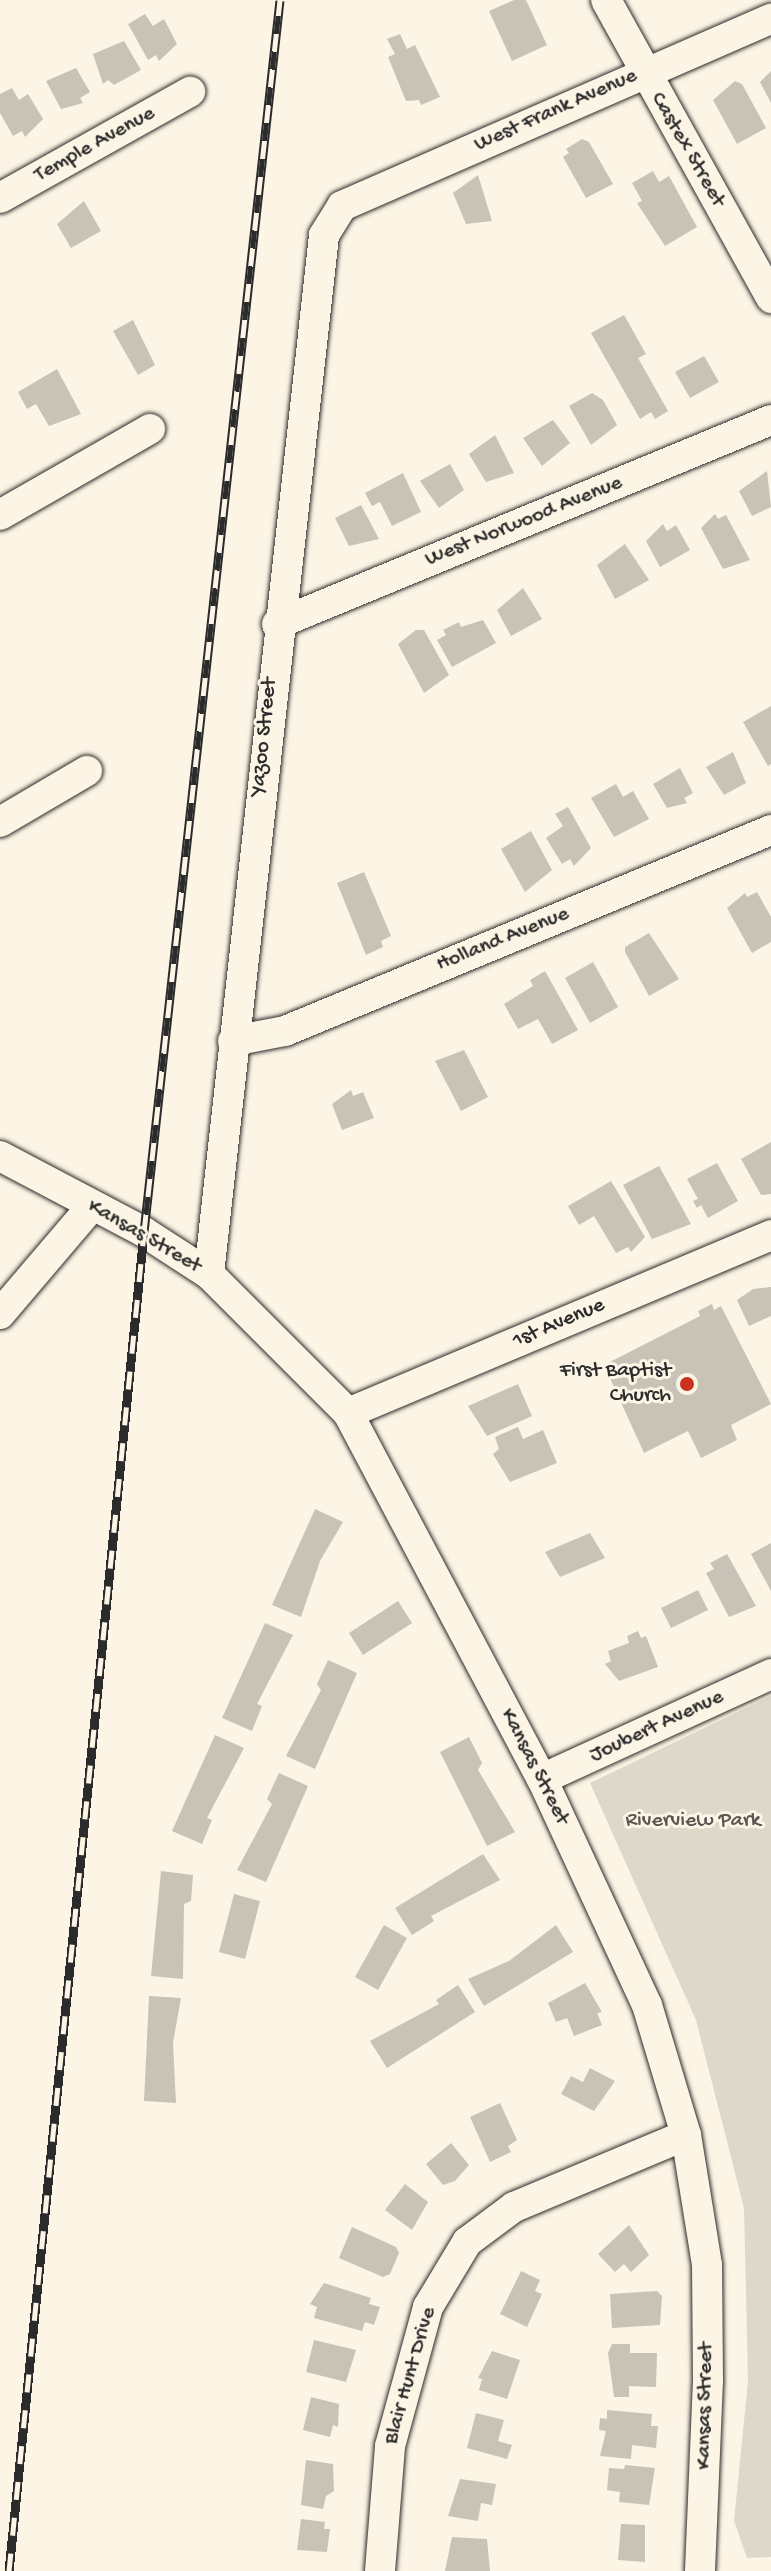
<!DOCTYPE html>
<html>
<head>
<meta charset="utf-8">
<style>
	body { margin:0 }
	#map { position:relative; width:771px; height:2571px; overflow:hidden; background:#fcf5e5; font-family:"Gochi Hand",sans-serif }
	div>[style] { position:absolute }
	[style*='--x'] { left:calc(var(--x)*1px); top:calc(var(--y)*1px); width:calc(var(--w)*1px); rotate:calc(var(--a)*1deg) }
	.green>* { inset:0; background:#ded8ca }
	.building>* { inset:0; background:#c8c3b7 }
	.roads { filter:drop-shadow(0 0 2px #2b2b2b) drop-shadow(0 0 2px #2b2b2b) }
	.minor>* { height:30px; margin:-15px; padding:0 15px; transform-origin:15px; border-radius:15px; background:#fcf5e5 }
	.rail>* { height:9px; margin-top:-4.5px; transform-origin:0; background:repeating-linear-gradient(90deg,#fcf5e5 0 18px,#2b2b2b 0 36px); box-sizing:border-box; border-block:2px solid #2b2b2b }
	.dots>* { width:22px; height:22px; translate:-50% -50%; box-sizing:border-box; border:4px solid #fcf5e5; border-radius:50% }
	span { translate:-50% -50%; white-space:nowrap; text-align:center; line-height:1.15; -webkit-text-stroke:6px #fcf5e5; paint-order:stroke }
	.street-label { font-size:22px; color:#2b2b2b }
	.poi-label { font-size:22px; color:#2b2b2b }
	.right { translate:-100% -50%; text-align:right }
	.park-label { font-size:22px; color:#585653 }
</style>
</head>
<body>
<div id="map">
	<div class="green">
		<i style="clip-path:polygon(771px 1696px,771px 2557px,747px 2558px,734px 2521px,748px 2381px,744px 2208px,696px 2020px,590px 1783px)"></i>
	</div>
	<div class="building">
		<i style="clip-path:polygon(514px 0,526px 0,547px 45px,512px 61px,489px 11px)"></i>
		<i style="clip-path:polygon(145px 14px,153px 26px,164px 19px,177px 44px,159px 61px,156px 55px,148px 60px,128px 24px)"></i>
		<i style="clip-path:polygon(400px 34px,407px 49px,415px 45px,440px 97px,421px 105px,419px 100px,406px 101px,388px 57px,395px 54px,387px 39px)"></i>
		<i style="clip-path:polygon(124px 41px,141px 70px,114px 85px,108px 80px,103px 84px,93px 54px)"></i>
		<i style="clip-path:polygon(76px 68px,90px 92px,80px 98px,83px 103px,61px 109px,46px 81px)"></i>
		<i style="clip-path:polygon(771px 71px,771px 103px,760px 82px)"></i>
		<i style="clip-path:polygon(735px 81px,742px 84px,766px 128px,737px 144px,713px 100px)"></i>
		<i style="clip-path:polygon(12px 88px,19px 100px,28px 94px,43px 119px,25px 137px,22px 131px,13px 136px,0 113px,0 94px)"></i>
		<i style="clip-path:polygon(582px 139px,589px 142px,613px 184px,586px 198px,563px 157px,569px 153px,566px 149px)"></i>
		<i style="clip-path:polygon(653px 171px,659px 182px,669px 176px,697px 227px,665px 246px,637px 203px,642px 201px,632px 183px)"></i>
		<i style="clip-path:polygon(478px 175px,492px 221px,466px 224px,453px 193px)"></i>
		<i style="clip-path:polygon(84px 201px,101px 231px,71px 248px,57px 224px)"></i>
		<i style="clip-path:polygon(624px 315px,646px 354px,638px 358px,668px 411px,655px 419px,651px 412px,640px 419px,591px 333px)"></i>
		<i style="clip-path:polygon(133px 320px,155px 365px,138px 375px,113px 331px)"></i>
		<i style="clip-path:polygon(704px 356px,719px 382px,690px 398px,675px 372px)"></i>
		<i style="clip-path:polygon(57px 369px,81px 414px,49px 426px,36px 404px,27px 409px,18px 392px)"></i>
		<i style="clip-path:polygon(592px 393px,603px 400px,617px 425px,591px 445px,569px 406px)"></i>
		<i style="clip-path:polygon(553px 420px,570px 443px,542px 466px,523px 438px)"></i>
		<i style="clip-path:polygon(495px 435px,514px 473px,486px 482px,469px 454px)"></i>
		<i style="clip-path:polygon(450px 464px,464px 490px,439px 508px,420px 481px)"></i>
		<i style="clip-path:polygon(767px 471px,771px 507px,752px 516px,739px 491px)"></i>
		<i style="clip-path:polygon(403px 473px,421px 512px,392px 526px,380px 502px,372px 506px,365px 493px)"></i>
		<i style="clip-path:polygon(361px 505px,379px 539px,349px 546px,335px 518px)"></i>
		<i style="clip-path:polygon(715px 514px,718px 519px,726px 515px,750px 560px,723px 569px,701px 528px)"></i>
		<i style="clip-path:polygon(663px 524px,667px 531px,676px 525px,690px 550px,660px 567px,646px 541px)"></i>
		<i style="clip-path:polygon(625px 544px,649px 580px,615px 599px,597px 565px)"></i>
		<i style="clip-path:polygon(523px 588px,542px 619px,511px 636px,497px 610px)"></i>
		<i style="clip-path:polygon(483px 620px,496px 643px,452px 667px,437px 640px,446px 635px,443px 630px,459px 622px,461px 627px)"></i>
		<i style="clip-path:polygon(416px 630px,424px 630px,449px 675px,424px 693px,398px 644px)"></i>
		<i style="clip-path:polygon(771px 706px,771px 764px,768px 766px,743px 722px)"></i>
		<i style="clip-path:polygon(733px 752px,746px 783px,724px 795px,706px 767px)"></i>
		<i style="clip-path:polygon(680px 768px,693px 793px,684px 798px,687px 803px,667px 808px,653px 784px)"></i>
		<i style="clip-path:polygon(616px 784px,623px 797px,633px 791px,649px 819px,614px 837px,591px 798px)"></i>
		<i style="clip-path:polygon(568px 807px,591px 848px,574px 866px,570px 859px,562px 864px,546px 838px,563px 826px,555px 814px)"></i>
		<i style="clip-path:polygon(531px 831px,552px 870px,525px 892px,501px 849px)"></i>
		<i style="clip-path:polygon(364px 872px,391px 936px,381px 941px,383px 947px,366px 955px,337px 883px)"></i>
		<i style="clip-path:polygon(757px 892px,771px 917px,771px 942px,752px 953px,727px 908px,745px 893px,747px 897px)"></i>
		<i style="clip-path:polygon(649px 933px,679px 979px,649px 996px,625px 952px,625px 947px)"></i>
		<i style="clip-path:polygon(593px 962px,618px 1007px,590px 1023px,565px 978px)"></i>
		<i style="clip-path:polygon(545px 971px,578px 1030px,552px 1044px,538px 1019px,518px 1029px,504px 1004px,533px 986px,530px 980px)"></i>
		<i style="clip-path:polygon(464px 1050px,488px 1097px,461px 1111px,435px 1061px)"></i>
		<i style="clip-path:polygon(351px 1090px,353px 1096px,363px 1092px,374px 1118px,342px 1130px,332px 1104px)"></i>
		<i style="clip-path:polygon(771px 1142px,771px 1194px,761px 1195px,741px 1159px)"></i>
		<i style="clip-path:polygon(717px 1163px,738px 1201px,708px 1218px,701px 1205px,697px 1208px,693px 1201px,698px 1199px,687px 1179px)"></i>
		<i style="clip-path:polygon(659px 1166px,691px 1224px,652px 1239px,623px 1185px)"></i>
		<i style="clip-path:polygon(611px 1181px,645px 1237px,631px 1252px,628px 1247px,616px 1253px,594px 1216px,579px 1225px,568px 1206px)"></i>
		<i style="clip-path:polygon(771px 1287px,771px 1316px,749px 1326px,737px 1300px,753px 1289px)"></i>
		<i style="clip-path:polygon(712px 1304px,714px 1310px,721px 1306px,771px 1404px,731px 1425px,737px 1440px,701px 1458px,688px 1431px,644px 1453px,604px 1365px,700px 1316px,698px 1311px)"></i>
		<i style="clip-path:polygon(518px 1384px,532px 1416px,487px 1436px,468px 1406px)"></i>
		<i style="clip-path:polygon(518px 1427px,523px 1439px,543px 1430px,557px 1463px,510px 1482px,493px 1454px,499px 1449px,495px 1437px)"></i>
		<i style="clip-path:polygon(315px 1509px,343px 1522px,320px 1561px,301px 1617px,272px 1605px)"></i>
		<i style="clip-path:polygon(590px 1533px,605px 1558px,560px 1577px,545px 1552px)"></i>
		<i style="clip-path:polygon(771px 1543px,771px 1591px,751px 1554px)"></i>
		<i style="clip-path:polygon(727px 1554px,756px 1606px,729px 1617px,706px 1573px,714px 1569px,710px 1563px)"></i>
		<i style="clip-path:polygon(698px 1590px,708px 1610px,671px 1628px,661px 1608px)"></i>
		<i style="clip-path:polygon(398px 1601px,412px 1623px,363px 1655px,349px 1633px)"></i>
		<i style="clip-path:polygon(265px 1623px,293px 1635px,257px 1704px,262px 1706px,252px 1731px,222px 1718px)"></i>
		<i style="clip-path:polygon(638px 1631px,641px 1638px,646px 1636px,658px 1667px,619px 1681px,605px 1664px,611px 1661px,608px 1651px,629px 1643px,627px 1636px)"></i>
		<i style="clip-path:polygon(328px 1660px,357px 1673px,315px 1769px,286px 1756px,321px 1690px,317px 1684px)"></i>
		<i style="clip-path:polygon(215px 1735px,244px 1748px,207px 1818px,212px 1820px,202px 1844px,172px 1831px)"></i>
		<i style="clip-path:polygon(469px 1737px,482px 1763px,478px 1770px,515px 1832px,487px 1846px,440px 1752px)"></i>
		<i style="clip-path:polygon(279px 1773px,308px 1786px,266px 1882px,237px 1870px,272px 1804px,267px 1799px)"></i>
		<i style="clip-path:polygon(483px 1854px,500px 1880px,431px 1916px,434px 1921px,412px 1935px,395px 1908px)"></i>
		<i style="clip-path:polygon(161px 1871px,193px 1875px,191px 1901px,184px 1904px,183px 1979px,151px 1976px)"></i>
		<i style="clip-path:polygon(234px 1894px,260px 1901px,245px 1959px,219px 1952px)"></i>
		<i style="clip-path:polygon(384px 1925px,407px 1938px,378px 1990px,355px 1977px)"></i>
		<i style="clip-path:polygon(556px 1925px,573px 1952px,484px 2006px,468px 1979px,509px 1961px)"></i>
		<i style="clip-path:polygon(585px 1983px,602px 2012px,597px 2013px,602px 2025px,574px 2036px,567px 2018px,556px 2022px,548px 2003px)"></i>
		<i style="clip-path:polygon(458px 1985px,475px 2012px,387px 2068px,370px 2041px,439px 2004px,436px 2000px)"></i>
		<i style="clip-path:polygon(149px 1996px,181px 1998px,173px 2043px,176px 2103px,144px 2101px)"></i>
		<i style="clip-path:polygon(590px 2068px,615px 2081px,594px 2111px,561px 2094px,571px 2076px,583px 2082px)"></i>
		<i style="clip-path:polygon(500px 2103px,517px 2140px,508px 2146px,511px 2152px,490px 2162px,470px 2117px)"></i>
		<i style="clip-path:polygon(451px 2143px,469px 2165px,455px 2181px,443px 2185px,426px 2164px)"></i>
		<i style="clip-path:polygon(405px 2184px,428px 2202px,412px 2230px,385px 2210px)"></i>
		<i style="clip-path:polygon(629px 2225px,649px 2255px,631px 2272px,624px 2264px,615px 2272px,598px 2254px)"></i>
		<i style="clip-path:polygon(352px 2227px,396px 2247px,399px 2253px,390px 2274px,383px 2277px,339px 2258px)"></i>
		<i style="clip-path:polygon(521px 2271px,540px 2280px,535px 2291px,542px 2294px,527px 2327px,500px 2314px)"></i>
		<i style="clip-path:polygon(324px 2283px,371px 2298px,369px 2304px,380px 2307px,374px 2325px,365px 2322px,362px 2331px,314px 2318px,317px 2307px,310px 2304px)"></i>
		<i style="clip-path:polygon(657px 2291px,662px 2296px,660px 2325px,612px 2328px,610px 2294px)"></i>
		<i style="clip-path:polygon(314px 2340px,356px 2350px,346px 2382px,306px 2372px)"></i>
		<i style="clip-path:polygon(612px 2344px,630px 2344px,630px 2353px,657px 2353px,656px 2387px,629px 2386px,629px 2397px,614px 2397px,608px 2353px)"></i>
		<i style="clip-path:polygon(492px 2351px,520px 2360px,507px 2399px,479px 2390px,482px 2379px,478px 2378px)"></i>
		<i style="clip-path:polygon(311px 2397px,339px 2404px,338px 2427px,333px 2425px,330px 2437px,303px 2430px)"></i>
		<i style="clip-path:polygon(607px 2410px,652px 2414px,651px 2426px,658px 2426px,656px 2448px,632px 2445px,631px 2459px,600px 2456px,606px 2431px,599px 2430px,600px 2418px,607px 2419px)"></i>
		<i style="clip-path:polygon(476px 2413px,504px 2420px,498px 2441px,512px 2445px,507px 2459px,467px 2448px)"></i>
		<i style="clip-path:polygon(306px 2460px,333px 2464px,334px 2491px,326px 2496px,323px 2509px,301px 2505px)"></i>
		<i style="clip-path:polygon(625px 2465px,655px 2468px,649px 2505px,619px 2502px,620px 2492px,607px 2490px,609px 2468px,624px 2469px)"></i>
		<i style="clip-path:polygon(460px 2479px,496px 2484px,492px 2505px,481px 2503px,478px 2521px,448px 2516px)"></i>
		<i style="clip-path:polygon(301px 2519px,325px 2522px,324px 2529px,330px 2529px,327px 2552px,297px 2550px)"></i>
		<i style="clip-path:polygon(621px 2524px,645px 2525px,645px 2562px,618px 2560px)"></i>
		<i style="clip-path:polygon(452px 2537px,487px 2539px,490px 2571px,445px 2571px)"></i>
	</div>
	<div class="roads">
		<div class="minor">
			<i style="--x:606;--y:0;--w:341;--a:61"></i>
			<i style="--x:0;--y:198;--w:218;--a:-29.2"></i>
			<i style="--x:0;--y:515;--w:173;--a:-29.8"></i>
			<i style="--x:277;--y:624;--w:534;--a:-22.44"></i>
			<i style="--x:0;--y:822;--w:101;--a:-30.4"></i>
			<i style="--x:233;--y:1041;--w:53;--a:-10.9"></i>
			<i style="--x:285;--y:1031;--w:526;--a:-22.47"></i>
			<i style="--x:0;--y:1156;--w:163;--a:27.8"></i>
			<i style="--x:144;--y:1232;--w:77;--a:32.9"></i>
			<i style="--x:209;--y:1274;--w:197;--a:45"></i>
			<i style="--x:348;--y:1413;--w:414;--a:62.1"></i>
			<i style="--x:542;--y:1779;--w:249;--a:65.1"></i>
			<i style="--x:647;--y:2005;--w:136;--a:73.3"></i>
			<i style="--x:686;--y:2135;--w:132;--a:80.8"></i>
			<i style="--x:707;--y:2265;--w:115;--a:89.5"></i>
			<i style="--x:708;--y:2380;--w:191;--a:92.4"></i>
			<i style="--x:209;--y:1274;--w:1045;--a:-83.68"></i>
			<i style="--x:324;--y:235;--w:34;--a:-58"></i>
			<i style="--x:342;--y:206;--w:468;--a:-23.6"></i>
			<i style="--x:0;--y:1314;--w:140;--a:-49.6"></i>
			<i style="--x:348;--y:1413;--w:459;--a:-22.8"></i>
			<i style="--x:542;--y:1779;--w:252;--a:-24.6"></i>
			<i style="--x:380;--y:2571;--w:125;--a:-85.4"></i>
			<i style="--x:390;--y:2446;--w:144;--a:-74.7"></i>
			<i style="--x:428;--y:2307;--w:76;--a:-59"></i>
			<i style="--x:467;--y:2242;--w:59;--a:-36.7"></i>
			<i style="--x:514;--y:2207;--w:186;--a:-22.7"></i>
		</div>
	</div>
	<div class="rail">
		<i style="--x:9;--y:2571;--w:1346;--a:-84.24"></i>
		<i style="--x:144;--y:1232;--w:1239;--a:-83.7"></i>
	</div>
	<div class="dots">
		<i style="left:687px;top:1384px;background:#c8321e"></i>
	</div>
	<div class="street-label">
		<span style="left:556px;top:111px;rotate:-24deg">West Frank Avenue</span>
		<span style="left:95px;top:145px;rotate:-29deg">Temple Avenue</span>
		<span style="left:687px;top:150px;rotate:60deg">Castex Street</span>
		<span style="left:524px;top:522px;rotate:-22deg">West Norwood Avenue</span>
		<span style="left:265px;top:737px;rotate:-84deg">Yazoo Street</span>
		<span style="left:503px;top:940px;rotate:-22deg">Holland Avenue</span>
		<span style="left:144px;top:1237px;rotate:30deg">Kansas Street</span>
		<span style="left:559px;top:1324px;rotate:-23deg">1st Avenue</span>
		<span style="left:657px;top:1727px;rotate:-25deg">Joubert Avenue</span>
		<span style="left:534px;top:1767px;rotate:63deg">Kansas Street</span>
		<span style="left:411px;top:2376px;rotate:-74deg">Blair Hunt Drive</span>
		<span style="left:706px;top:2406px;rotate:-89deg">Kansas Street</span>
	</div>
	<div class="poi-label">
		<span class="right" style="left:671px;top:1384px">First Baptist<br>Church</span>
	</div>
	<div class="park-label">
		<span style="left:693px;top:1822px">Riverview Park</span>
	</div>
</div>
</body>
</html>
